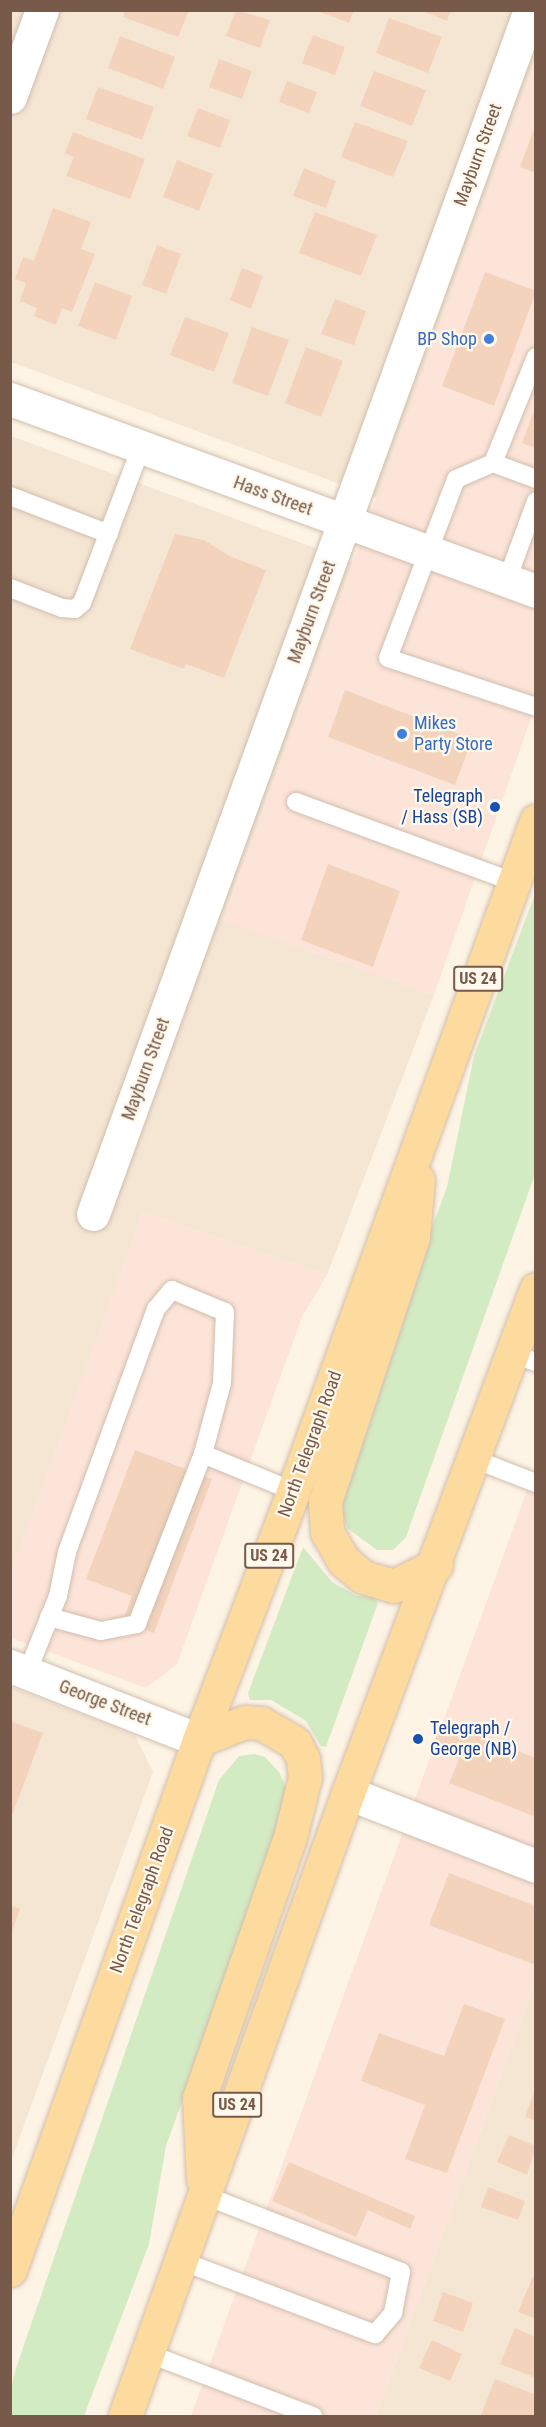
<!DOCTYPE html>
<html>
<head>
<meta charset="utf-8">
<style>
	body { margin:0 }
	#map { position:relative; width:546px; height:2427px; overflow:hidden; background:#fdf4e5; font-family:"Roboto Condensed",sans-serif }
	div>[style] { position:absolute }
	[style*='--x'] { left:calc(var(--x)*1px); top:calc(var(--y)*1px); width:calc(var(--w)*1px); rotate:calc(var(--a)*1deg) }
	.residential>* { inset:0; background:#f5e6d4 }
	.commercial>* { inset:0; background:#fde4d9 }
	.green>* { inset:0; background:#d3ebc3 }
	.building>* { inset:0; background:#f3d3bc }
	.roads { filter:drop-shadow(0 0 2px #d1bead) drop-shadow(0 0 2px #d1bead) }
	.service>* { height:18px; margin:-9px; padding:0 9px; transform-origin:9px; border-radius:9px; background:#fff }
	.minor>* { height:33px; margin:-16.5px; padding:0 16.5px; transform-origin:16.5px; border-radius:16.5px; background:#fff }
	.tertiary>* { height:33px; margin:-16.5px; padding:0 16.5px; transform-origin:16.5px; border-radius:16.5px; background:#fff }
	.primary>* { height:33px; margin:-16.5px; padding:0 16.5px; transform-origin:16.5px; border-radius:16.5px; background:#fdda9d }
	.dots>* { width:16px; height:16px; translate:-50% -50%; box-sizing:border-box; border:3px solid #fff8ec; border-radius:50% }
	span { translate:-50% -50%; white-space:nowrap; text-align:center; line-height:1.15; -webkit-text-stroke:4.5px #fff8ec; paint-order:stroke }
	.shield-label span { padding:2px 4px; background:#fff8ec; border:2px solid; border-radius:4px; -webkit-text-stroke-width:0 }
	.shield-label { font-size:16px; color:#775a49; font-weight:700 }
	.street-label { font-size:18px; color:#775a49 }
	.shop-label { font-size:18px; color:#366cbe }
	.right { translate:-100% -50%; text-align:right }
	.left { translate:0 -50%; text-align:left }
	.transit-label { font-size:18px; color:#164399 }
	.frame { position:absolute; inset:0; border:12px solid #775a49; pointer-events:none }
</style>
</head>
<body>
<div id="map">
	<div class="residential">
		<i style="clip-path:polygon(10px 11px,535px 11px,535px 62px,377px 498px,11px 362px)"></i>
		<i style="clip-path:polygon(11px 436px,353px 562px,223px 920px,434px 995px,327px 1275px,143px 1212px,11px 1574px)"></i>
		<i style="clip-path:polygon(11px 1687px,135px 1735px,153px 1772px,11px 2161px)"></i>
		<i style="clip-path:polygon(535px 1983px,535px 2416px,376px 2416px)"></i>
	</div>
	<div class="commercial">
		<i style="clip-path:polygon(535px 62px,535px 707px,434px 995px,223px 921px)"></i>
		<i style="clip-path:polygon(143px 1212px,327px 1275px,302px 1317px,177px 1664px,146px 1688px,11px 1638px,10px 1574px)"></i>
		<i style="clip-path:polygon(535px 1468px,535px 1983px,376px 2416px,191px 2416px)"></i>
	</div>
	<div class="green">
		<i style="clip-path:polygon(535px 894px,535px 1174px,406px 1537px,393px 1550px,377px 1550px,347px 1528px,339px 1505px,340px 1473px,447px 1187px,474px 1056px)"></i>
		<i style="clip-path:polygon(303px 1547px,332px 1582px,357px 1596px,373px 1597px,378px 1603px,326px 1747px,321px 1746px,306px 1721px,271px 1700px,250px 1700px,248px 1693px)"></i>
		<i style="clip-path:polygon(254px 1754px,265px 1757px,279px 1772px,288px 1791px,247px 1922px,166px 2146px,149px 2244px,84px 2416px,11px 2416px,11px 2386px,16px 2368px,219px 1780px,239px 1756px)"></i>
	</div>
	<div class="building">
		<i style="clip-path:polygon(125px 10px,189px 10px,178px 37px,123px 17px)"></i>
		<i style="clip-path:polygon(236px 10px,270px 20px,260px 48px,226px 36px)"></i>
		<i style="clip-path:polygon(315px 10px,354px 10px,349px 23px)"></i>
		<i style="clip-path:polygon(420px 10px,451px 10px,447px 21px)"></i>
		<i style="clip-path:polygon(389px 18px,442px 37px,428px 73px,376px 53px)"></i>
		<i style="clip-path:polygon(313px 35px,345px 47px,335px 75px,302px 63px)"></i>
		<i style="clip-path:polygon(120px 36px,175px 57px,163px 89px,108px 68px)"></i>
		<i style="clip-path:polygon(219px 59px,252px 71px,242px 99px,209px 87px)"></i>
		<i style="clip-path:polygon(374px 71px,426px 90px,412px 126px,360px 106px)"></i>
		<i style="clip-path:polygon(287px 81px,317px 92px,309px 113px,279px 102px)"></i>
		<i style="clip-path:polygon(98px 87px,154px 107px,142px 140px,86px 119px)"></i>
		<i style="clip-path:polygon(198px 108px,230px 120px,220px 148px,187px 136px)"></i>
		<i style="clip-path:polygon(355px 122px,408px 141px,393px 177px,341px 157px)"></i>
		<i style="clip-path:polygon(535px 126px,536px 126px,536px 173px,520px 167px)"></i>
		<i style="clip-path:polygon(73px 132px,145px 159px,130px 199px,66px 176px,74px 157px,65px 153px)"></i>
		<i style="clip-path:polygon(177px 160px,213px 174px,199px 211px,163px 197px)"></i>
		<i style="clip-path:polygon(304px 168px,336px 181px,326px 208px,293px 196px)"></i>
		<i style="clip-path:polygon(53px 208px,91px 222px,81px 249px,95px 254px,72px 312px,62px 308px,56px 325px,34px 316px,37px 308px,20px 301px,26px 283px,15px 279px,23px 257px,34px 261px)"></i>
		<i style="clip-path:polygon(315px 212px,377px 235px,361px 276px,299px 253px)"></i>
		<i style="clip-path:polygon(157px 245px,181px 254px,166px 294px,142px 285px)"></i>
		<i style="clip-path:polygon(242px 268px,263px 276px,251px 309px,230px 300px)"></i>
		<i style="clip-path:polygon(485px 272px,536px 291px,494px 406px,442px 386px)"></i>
		<i style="clip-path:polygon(95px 282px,132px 296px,116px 340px,78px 326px)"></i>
		<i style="clip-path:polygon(335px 299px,366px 311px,354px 345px,321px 334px)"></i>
		<i style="clip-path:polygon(185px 317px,229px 333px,214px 372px,170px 355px)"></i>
		<i style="clip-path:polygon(252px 327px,289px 340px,268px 396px,232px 383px)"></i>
		<i style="clip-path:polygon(306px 347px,343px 361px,321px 417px,285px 403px)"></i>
		<i style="clip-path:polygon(535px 408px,536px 408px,536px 448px,522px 443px)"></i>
		<i style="clip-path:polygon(175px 534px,204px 540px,229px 556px,266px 570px,224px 678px,186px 664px,184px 669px,130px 649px)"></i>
		<i style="clip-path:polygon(345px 690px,472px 739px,455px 785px,328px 737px)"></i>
		<i style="clip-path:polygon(328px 864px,400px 891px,373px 967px,301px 940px)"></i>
		<i style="clip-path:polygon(135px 1450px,212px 1479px,154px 1633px,123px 1621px,132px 1596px,86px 1579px)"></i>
		<i style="clip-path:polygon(10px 1721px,43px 1733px,11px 1818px,10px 1818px)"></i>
		<i style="clip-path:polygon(442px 1722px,536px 1758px,536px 1817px,449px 1783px,459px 1759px,431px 1749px)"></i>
		<i style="clip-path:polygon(449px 1873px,536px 1906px,536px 1965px,429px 1925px)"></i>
		<i style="clip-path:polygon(10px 1905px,20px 1909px,11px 1934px,10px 1934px)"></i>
		<i style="clip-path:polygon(464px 2004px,505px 2019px,447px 2173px,405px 2159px,425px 2105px,361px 2081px,379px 2033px,444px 2056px)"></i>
		<i style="clip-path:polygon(535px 2090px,536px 2090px,536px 2121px,525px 2117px)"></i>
		<i style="clip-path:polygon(509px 2135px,536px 2146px,527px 2175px,497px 2162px)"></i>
		<i style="clip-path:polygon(289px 2162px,415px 2216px,410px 2229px,368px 2210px,356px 2237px,272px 2201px)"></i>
		<i style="clip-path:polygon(488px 2187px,525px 2201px,518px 2220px,481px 2207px)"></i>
		<i style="clip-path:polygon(533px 2276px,536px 2277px,536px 2319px,518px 2312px)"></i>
		<i style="clip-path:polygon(443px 2292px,473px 2303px,463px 2332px,433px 2321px)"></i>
		<i style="clip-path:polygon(515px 2328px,536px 2337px,536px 2378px,500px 2364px)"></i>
		<i style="clip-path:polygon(432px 2340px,462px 2354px,450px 2381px,419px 2368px)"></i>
		<i style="clip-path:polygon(495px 2379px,536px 2395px,535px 2416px,481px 2415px)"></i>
	</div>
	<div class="roads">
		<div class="service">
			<i style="--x:536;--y:357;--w:114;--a:112.1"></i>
			<i style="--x:493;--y:463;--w:46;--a:20.4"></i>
			<i style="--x:493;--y:463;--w:40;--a:156.6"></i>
			<i style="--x:456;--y:479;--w:191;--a:110.8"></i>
			<i style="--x:388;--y:658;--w:156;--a:18.3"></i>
			<i style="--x:10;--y:496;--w:106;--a:21"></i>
			<i style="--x:507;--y:580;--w:84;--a:-69.8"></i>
			<i style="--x:10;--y:588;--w:56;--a:21"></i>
			<i style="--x:62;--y:608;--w:13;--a:4"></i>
			<i style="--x:75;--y:609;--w:9;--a:-41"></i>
			<i style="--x:82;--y:603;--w:166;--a:-69.2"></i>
			<i style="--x:296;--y:802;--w:231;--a:20.2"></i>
			<i style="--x:512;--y:1353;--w:26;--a:21"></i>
			<i style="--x:474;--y:1459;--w:66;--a:21.2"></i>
			<i style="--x:49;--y:1617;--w:54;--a:15.1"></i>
			<i style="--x:101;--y:1631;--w:37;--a:-11"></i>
			<i style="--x:137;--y:1624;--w:182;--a:-68.8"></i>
			<i style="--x:27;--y:1673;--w:83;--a:-68.1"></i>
			<i style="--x:58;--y:1596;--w:45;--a:-78.4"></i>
			<i style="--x:67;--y:1552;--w:259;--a:-69.9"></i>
			<i style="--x:156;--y:1309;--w:25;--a:-50"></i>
			<i style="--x:172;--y:1290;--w:57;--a:22.5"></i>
			<i style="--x:225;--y:1312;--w:71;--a:92.4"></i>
			<i style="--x:222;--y:1383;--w:73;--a:105"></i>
			<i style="--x:203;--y:1454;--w:105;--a:22.4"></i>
			<i style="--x:179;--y:2260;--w:210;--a:20.7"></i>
			<i style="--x:375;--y:2334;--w:28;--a:-49"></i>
			<i style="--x:393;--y:2313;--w:42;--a:-79"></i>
			<i style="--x:401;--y:2272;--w:212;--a:-158.7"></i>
			<i style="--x:147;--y:2353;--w:178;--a:20.8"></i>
		</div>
		<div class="minor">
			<i style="--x:10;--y:97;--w:93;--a:-69.8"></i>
			<i style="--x:93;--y:1214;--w:1281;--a:-70.05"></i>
			<i style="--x:10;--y:1666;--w:203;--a:21.4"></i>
			<i style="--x:348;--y:1793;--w:202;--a:21.2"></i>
		</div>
		<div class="tertiary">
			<i style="--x:10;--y:399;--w:560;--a:20.05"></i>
		</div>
		<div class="primary">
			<i style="--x:418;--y:1180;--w:57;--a:95"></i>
			<i style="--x:413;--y:1237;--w:279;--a:108.4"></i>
			<i style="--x:325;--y:1502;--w:30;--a:86"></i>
			<i style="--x:327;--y:1532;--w:34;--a:60"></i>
			<i style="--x:344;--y:1561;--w:25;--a:40"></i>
			<i style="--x:363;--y:1577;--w:32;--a:16"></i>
			<i style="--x:394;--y:1586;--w:47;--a:-26.6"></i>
			<i style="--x:199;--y:1740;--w:49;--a:-21.4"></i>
			<i style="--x:245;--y:1722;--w:16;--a:4"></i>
			<i style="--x:261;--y:1723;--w:39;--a:30"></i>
			<i style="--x:295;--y:1743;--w:18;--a:63"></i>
			<i style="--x:303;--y:1759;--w:18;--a:84"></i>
			<i style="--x:305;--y:1777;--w:62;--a:104"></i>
			<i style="--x:290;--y:1837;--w:276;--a:109.2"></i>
			<i style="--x:199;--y:2098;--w:82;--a:87.2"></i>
			<i style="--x:10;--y:2270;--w:563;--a:-70.37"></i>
			<i style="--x:199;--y:1740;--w:265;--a:-69.2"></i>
			<i style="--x:293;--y:1492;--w:714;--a:-70.09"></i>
			<i style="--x:125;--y:2416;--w:662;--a:-70.31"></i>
			<i style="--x:348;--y:1793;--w:538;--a:-69.54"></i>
		</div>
	</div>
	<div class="dots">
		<i style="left:489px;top:339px;background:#3f7fe0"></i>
		<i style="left:402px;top:734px;background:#3f7fe0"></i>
		<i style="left:495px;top:807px;background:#1a4fb4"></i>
		<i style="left:418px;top:1739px;background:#1a4fb4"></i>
	</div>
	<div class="shield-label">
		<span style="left:478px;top:979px">US 24</span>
		<span style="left:269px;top:1556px">US 24</span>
		<span style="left:237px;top:2105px">US 24</span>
	</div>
	<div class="street-label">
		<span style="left:478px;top:155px;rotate:-70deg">Mayburn Street</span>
		<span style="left:273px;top:496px;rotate:20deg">Hass Street</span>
		<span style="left:312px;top:612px;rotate:-70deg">Mayburn Street</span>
		<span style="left:146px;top:1069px;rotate:-70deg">Mayburn Street</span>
		<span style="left:310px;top:1444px;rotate:-70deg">North Telegraph Road</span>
		<span style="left:105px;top:1703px;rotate:21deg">George Street</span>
		<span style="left:142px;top:1900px;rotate:-70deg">North Telegraph Road</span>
	</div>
	<div class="shop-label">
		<span class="right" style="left:477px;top:339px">BP Shop</span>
		<span class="left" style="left:414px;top:734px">Mikes<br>Party Store</span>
	</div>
	<div class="transit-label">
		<span class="right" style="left:483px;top:807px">Telegraph<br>/ Hass (SB)</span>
		<span class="left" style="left:430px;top:1739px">Telegraph /<br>George (NB)</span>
	</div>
	<div class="frame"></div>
</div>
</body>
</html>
